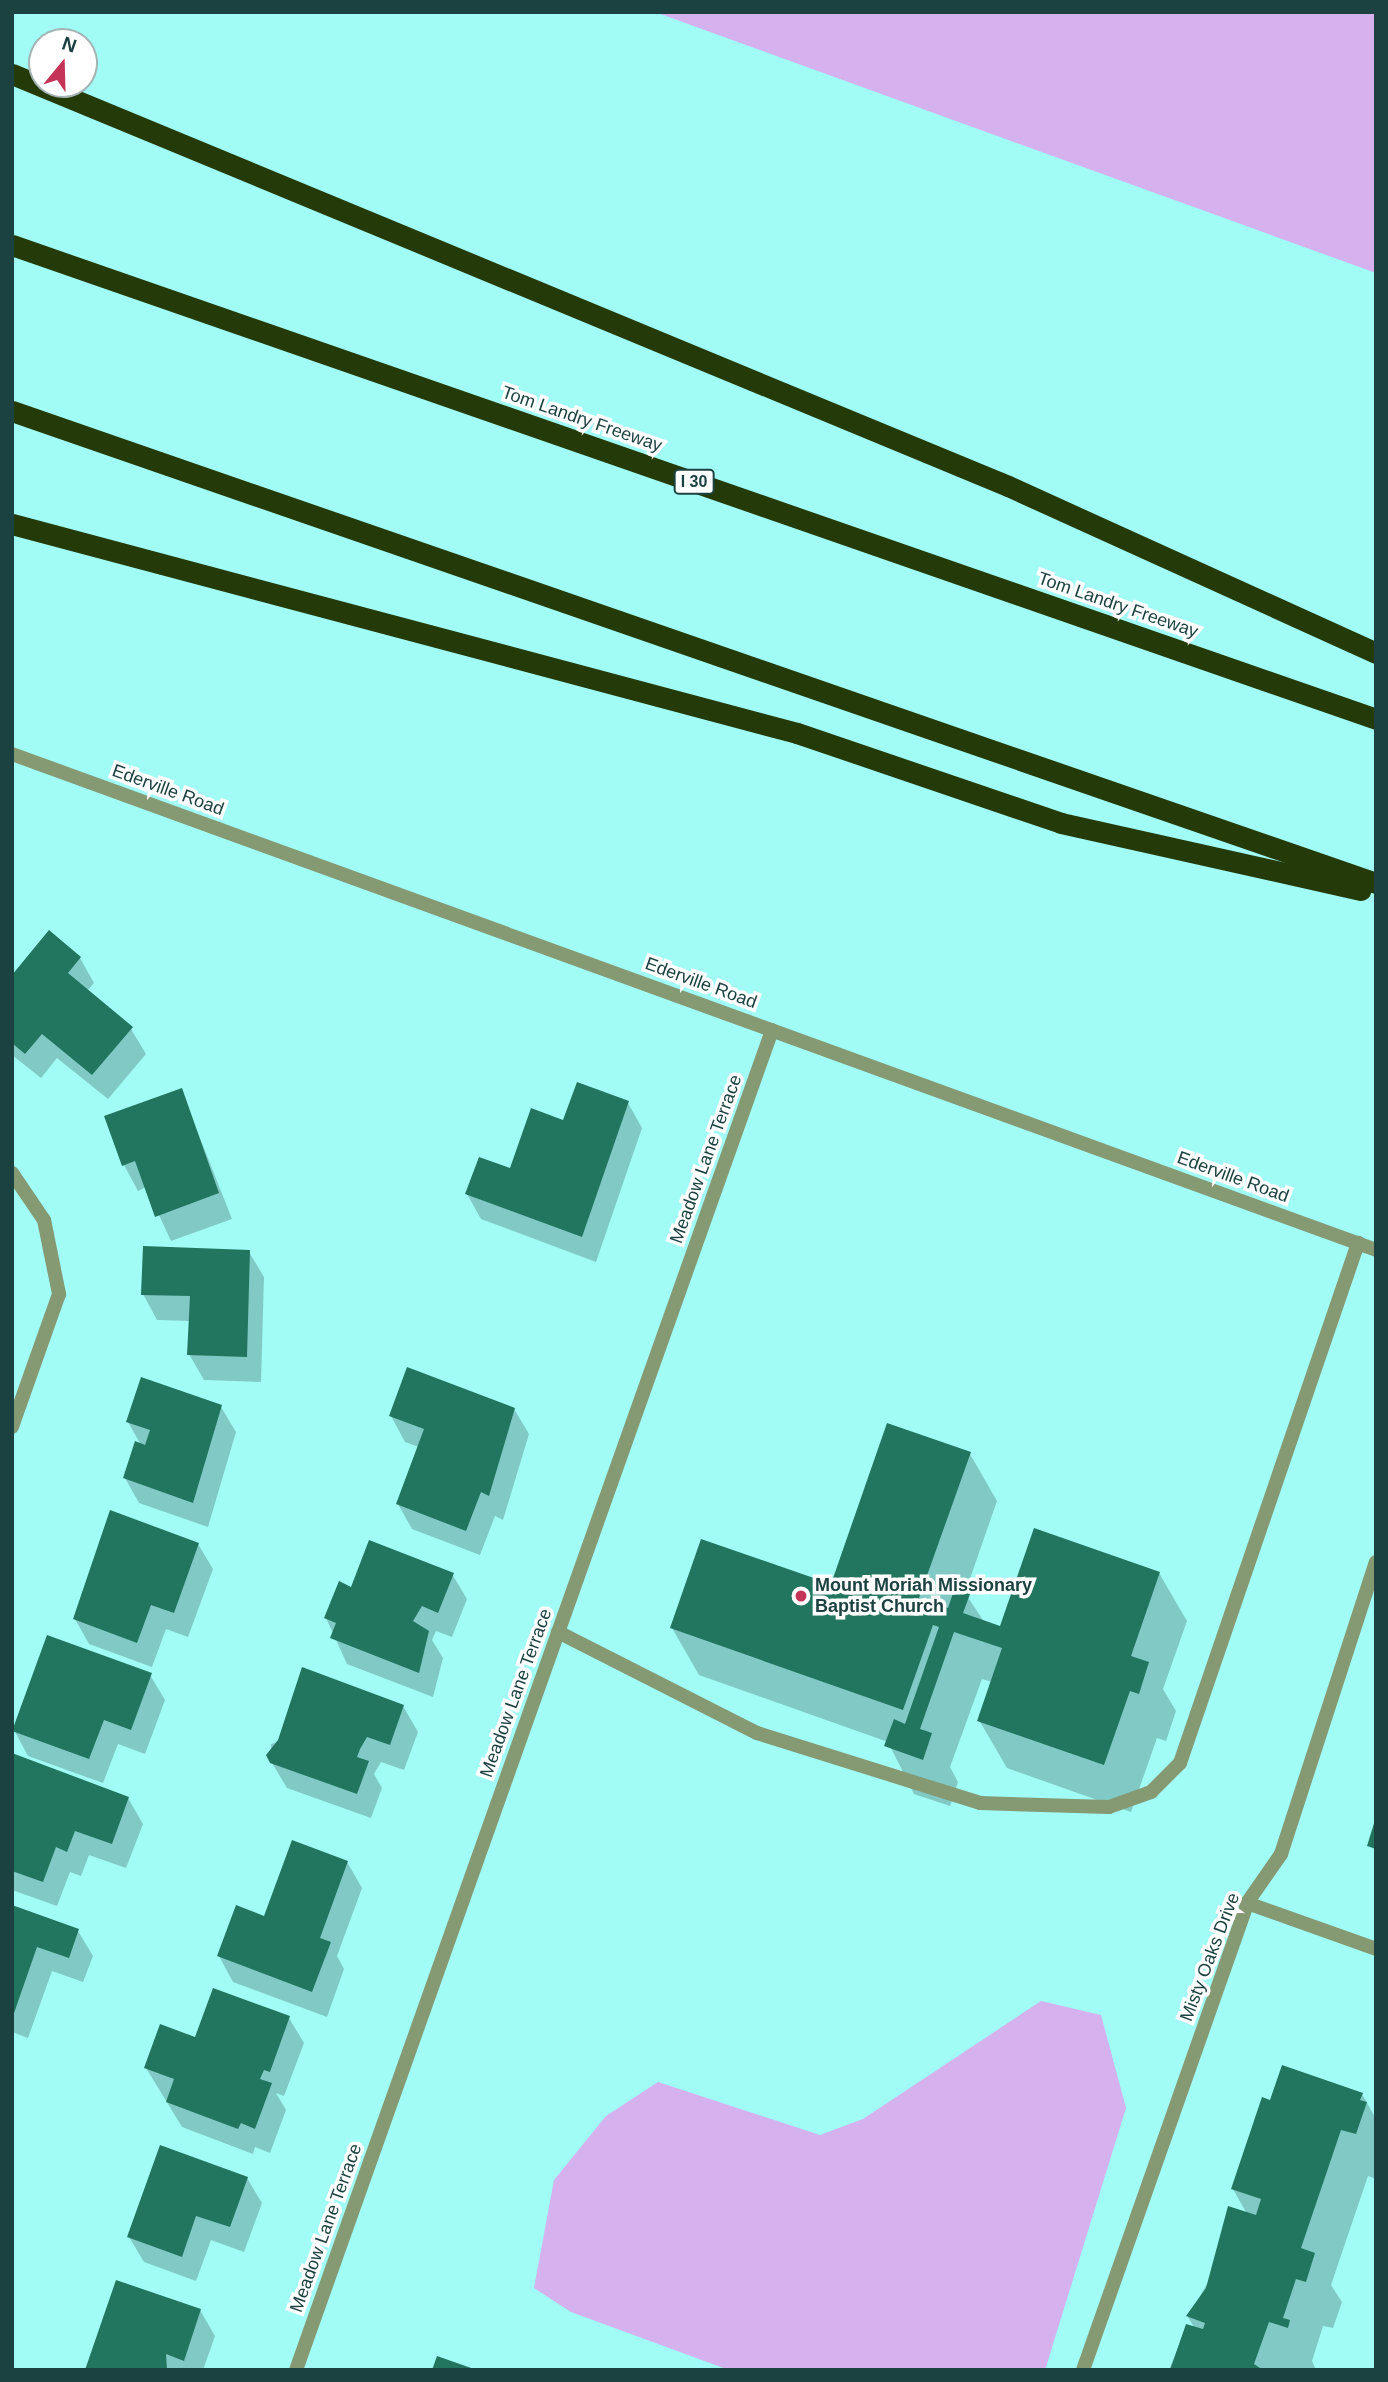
<!DOCTYPE html>
<html>
<head>
<meta charset="utf-8">
<style>
	body { margin:0 }
	#map { position:relative; width:1388px; height:2382px; overflow:hidden; background:#a1fcf6; font-family:Arial,sans-serif }
	div>[style] { position:absolute }
	[style*='--x'] { left:calc(var(--x)*1px); top:calc(var(--y)*1px); width:calc(var(--w)*1px); rotate:calc(var(--a)*1deg) }
	.green>* { inset:0; background:#d5b1ee }
	.shadow>* { inset:0; background:#0003 }
	.building>* { inset:0; background:#22765f }
	.service>* { height:14px; margin:-7px; padding:0 7px; transform-origin:7px; border-radius:7px; background:#859973 }
	.minor>* { height:14px; margin:-7px; padding:0 7px; transform-origin:7px; border-radius:7px; background:#859973 }
	.tertiary>* { height:14px; margin:-7px; padding:0 7px; transform-origin:7px; border-radius:7px; background:#859973 }
	.motorway>* { height:21px; margin:-10.5px; padding:0 10.5px; transform-origin:10.5px; border-radius:10.5px; background:#243a09 }
	.dots>* { width:19px; height:19px; translate:-50% -50%; box-sizing:border-box; border:4px solid #fff; border-radius:50% }
	span { translate:-50% -50%; white-space:nowrap; text-align:center; line-height:1.15; -webkit-text-stroke:7px #fff; paint-order:stroke }
	.shield-label span { padding:2px 5px; background:#fff; border:2px solid; border-radius:5px; -webkit-text-stroke-width:0 }
	.shield-label { font-size:16px; color:#1b4240; font-weight:700 }
	.street-label { font-size:18px; color:#1b4240 }
	.poi-label { font-size:18px; color:#1b4240; font-weight:700 }
	.left { translate:0 -50%; text-align:left }
	.frame { position:absolute; inset:0; border:14px solid #1b4240; pointer-events:none }
	.north { position:absolute; left:28px; top:28px; width:70px; height:70px; box-sizing:border-box; background:#fff; border:2px solid #a4b3b3; border-radius:50%; rotate:19deg; font-size:19px; font-weight:700; line-height:28px; text-align:center; color:#1b4240 }
	.north::after { content:''; display:block; margin:auto; width:24px; height:32px; background:#c33458; clip-path:polygon(50% 0,100% 100%,50% 72%,0 100%) }
</style>
</head>
<body>
<div id="map">
	<div class="green">
		<i style="clip-path:polygon(655px 12px,1376px 12px,1376px 273px)"></i>
		<i style="clip-path:polygon(1041px 2001px,1101px 2015px,1126px 2108px,1045px 2370px,729px 2370px,571px 2312px,534px 2288px,554px 2180px,606px 2116px,658px 2082px,820px 2135px,863px 2119px)"></i>
	</div>
	<div class="shadow">
		<i style="clip-path:polygon(80px 958px,94px 983px,87px 991px,131px 1029px,146px 1054px,108px 1099px,57px 1058px,41px 1078px,12px 1055px,12px 977px)"></i>
		<i style="clip-path:polygon(181px 1090px,232px 1219px,171px 1241px,146px 1187px,138px 1191px,124px 1165px,107px 1117px)"></i>
		<i style="clip-path:polygon(628px 1103px,642px 1128px,596px 1262px,481px 1219px,467px 1194px,511px 1170px,564px 1122px)"></i>
		<i style="clip-path:polygon(249px 1252px,264px 1277px,261px 1382px,204px 1380px,189px 1354px,190px 1321px,157px 1320px,143px 1294px)"></i>
		<i style="clip-path:polygon(221px 1407px,236px 1432px,208px 1527px,139px 1503px,125px 1478px,141px 1445px,128px 1422px)"></i>
		<i style="clip-path:polygon(514px 1409px,529px 1434px,503px 1520px,495px 1516px,480px 1555px,412px 1529px,398px 1504px,419px 1447px,405px 1442px,391px 1416px)"></i>
		<i style="clip-path:polygon(970px 1454px,997px 1501px,965px 1593px,985px 1623px,1001px 1628px,1159px 1573px,1187px 1621px,1163px 1689px,1176px 1711px,1166px 1741px,1157px 1738px,1131px 1812px,1007px 1768px,979px 1720px,992px 1682px,982px 1679px,950px 1767px,958px 1782px,950px 1806px,914px 1794px,888px 1742px,699px 1675px,672px 1628px,832px 1586px)"></i>
		<i style="clip-path:polygon(198px 1544px,213px 1569px,188px 1637px,166px 1629px,152px 1667px,89px 1644px,75px 1619px)"></i>
		<i style="clip-path:polygon(452px 1574px,467px 1599px,452px 1637px,436px 1631px,432px 1640px,443px 1658px,433px 1697px,347px 1664px,326px 1618px,352px 1589px)"></i>
		<i style="clip-path:polygon(150px 1675px,165px 1700px,145px 1754px,118px 1744px,103px 1783px,28px 1756px,14px 1730px)"></i>
		<i style="clip-path:polygon(403px 1706px,418px 1732px,404px 1770px,381px 1762px,374px 1774px,382px 1788px,371px 1818px,287px 1788px,272px 1763px,271px 1744px)"></i>
		<i style="clip-path:polygon(12px 1755px,128px 1798px,143px 1824px,126px 1868px,89px 1855px,81px 1876px,70px 1872px,57px 1906px,12px 1890px)"></i>
		<i style="clip-path:polygon(347px 1862px,362px 1888px,337px 1956px,344px 1969px,327px 2017px,233px 1982px,219px 1956px)"></i>
		<i style="clip-path:polygon(12px 1907px,78px 1931px,93px 1956px,83px 1982px,52px 1971px,28px 2038px,12px 2032px)"></i>
		<i style="clip-path:polygon(289px 2018px,304px 2043px,284px 2096px,276px 2093px,286px 2110px,270px 2153px,255px 2147px,253px 2154px,182px 2127px,146px 2068px,197px 2039px)"></i>
		<i style="clip-path:polygon(1362px 2094px,1376px 2119px,1376px 2179px,1368px 2176px,1331px 2285px,1342px 2302px,1333px 2328px,1323px 2326px,1312px 2361px,1316px 2370px,1169px 2370px,1187px 2326px,1195px 2329px,1188px 2317px,1247px 2214px,1233px 2189px,1272px 2102px)"></i>
		<i style="clip-path:polygon(247px 2178px,262px 2203px,244px 2252px,211px 2240px,196px 2281px,144px 2262px,129px 2237px)"></i>
		<i style="clip-path:polygon(200px 2310px,215px 2336px,203px 2370px,87px 2370px)"></i>
	</div>
	<div class="building">
		<i style="clip-path:polygon(49px 930px,81px 957px,68px 973px,133px 1027px,92px 1075px,42px 1034px,25px 1054px,12px 1043px,12px 975px)"></i>
		<i style="clip-path:polygon(577px 1082px,629px 1101px,582px 1237px,465px 1194px,479px 1157px,510px 1168px,531px 1108px,563px 1120px)"></i>
		<i style="clip-path:polygon(182px 1088px,219px 1193px,155px 1217px,135px 1161px,122px 1166px,104px 1116px)"></i>
		<i style="clip-path:polygon(143px 1246px,250px 1250px,247px 1357px,187px 1355px,190px 1296px,141px 1295px)"></i>
		<i style="clip-path:polygon(407px 1367px,515px 1408px,489px 1496px,481px 1492px,466px 1531px,396px 1504px,424px 1429px,389px 1416px)"></i>
		<i style="clip-path:polygon(141px 1377px,222px 1405px,193px 1503px,123px 1478px,135px 1441px,145px 1445px,150px 1430px,126px 1422px)"></i>
		<i style="clip-path:polygon(887px 1423px,971px 1452px,919px 1598px,948px 1608px,955px 1587px,970px 1594px,963px 1613px,1000px 1626px,1034px 1528px,1160px 1572px,1131px 1656px,1149px 1662px,1139px 1694px,1130px 1691px,1104px 1765px,977px 1721px,1002px 1648px,954px 1632px,920px 1729px,932px 1733px,923px 1760px,884px 1746px,894px 1719px,905px 1724px,939px 1627px,933px 1625px,903px 1710px,670px 1628px,701px 1539px,831px 1584px)"></i>
		<i style="clip-path:polygon(110px 1510px,199px 1543px,174px 1613px,151px 1605px,137px 1643px,73px 1619px)"></i>
		<i style="clip-path:polygon(369px 1540px,454px 1573px,438px 1613px,422px 1606px,413px 1621px,429px 1631px,419px 1673px,330px 1638px,336px 1623px,324px 1618px,339px 1581px,351px 1587px)"></i>
		<i style="clip-path:polygon(47px 1635px,152px 1673px,131px 1730px,104px 1720px,89px 1759px,12px 1731px)"></i>
		<i style="clip-path:polygon(302px 1667px,404px 1705px,390px 1745px,367px 1737px,360px 1749px,357px 1757px,369px 1761px,357px 1794px,270px 1763px,266px 1755px,278px 1740px)"></i>
		<i style="clip-path:polygon(12px 1753px,129px 1797px,112px 1844px,75px 1831px,67px 1852px,56px 1847px,43px 1882px,12px 1871px)"></i>
		<i style="clip-path:polygon(1375px 1820px,1376px 1821px,1376px 1849px,1367px 1846px)"></i>
		<i style="clip-path:polygon(292px 1840px,348px 1861px,320px 1938px,331px 1942px,312px 1992px,217px 1956px,236px 1905px,264px 1916px)"></i>
		<i style="clip-path:polygon(12px 1905px,79px 1929px,69px 1958px,37px 1947px,13px 2016px)"></i>
		<i style="clip-path:polygon(213px 1988px,290px 2016px,270px 2072px,264px 2070px,260px 2079px,272px 2083px,255px 2129px,241px 2123px,238px 2129px,166px 2102px,174px 2079px,144px 2068px,160px 2024px,195px 2037px)"></i>
		<i style="clip-path:polygon(1282px 2065px,1363px 2093px,1360px 2100px,1367px 2102px,1356px 2134px,1341px 2130px,1301px 2248px,1315px 2253px,1306px 2282px,1296px 2279px,1283px 2318px,1290px 2320px,1288px 2328px,1269px 2322px,1254px 2364px,1263px 2370px,1170px 2370px,1186px 2324px,1203px 2329px,1205px 2323px,1186px 2316px,1206px 2288px,1228px 2206px,1256px 2215px,1261px 2199px,1231px 2189px,1262px 2097px,1270px 2100px)"></i>
		<i style="clip-path:polygon(160px 2145px,248px 2177px,230px 2227px,196px 2216px,182px 2257px,127px 2237px)"></i>
		<i style="clip-path:polygon(116px 2280px,201px 2309px,184px 2361px,166px 2354px,167px 2370px,85px 2370px)"></i>
		<i style="clip-path:polygon(437px 2356px,474px 2369px,474px 2370px,432px 2370px)"></i>
	</div>
	<div class="service">
		<i style="--x:558;--y:1632;--w:223;--a:26.9"></i>
		<i style="--x:757;--y:1733;--w:234;--a:17.4"></i>
		<i style="--x:980;--y:1803;--w:129;--a:1.8"></i>
		<i style="--x:1109;--y:1807;--w:45;--a:-19.7"></i>
		<i style="--x:1151;--y:1792;--w:41;--a:-45"></i>
		<i style="--x:1180;--y:1763;--w:550;--a:-71.1"></i>
		<i style="--x:1247;--y:1903;--w:137;--a:19.6"></i>
		<i style="--x:1083;--y:2370;--w:495;--a:-70.6"></i>
		<i style="--x:1247;--y:1903;--w:60;--a:-55.2"></i>
		<i style="--x:1281;--y:1854;--w:307;--a:-72"></i>
	</div>
	<div class="minor">
		<i style="--x:12;--y:1173;--w:57;--a:55.8"></i>
		<i style="--x:44;--y:1220;--w:76;--a:78.5"></i>
		<i style="--x:59;--y:1294;--w:141;--a:109.5"></i>
		<i style="--x:296;--y:2370;--w:1422;--a:-70.44"></i>
	</div>
	<div class="tertiary">
		<i style="--x:12;--y:754;--w:1451;--a:19.98"></i>
	</div>
	<div class="motorway">
		<i style="--x:12;--y:74;--w:1078;--a:22.47"></i>
		<i style="--x:1008;--y:486;--w:404;--a:24.4"></i>
		<i style="--x:12;--y:245;--w:1444;--a:19.16"></i>
		<i style="--x:12;--y:411;--w:1443;--a:19.09"></i>
		<i style="--x:12;--y:524;--w:812;--a:14.91"></i>
		<i style="--x:797;--y:733;--w:279;--a:18.8"></i>
		<i style="--x:1061;--y:823;--w:307;--a:12.6"></i>
	</div>
	<div class="dots">
		<i style="left:801px;top:1596px;background:#c33458"></i>
	</div>
	<div class="shield-label">
		<span style="left:694px;top:482px">I 30</span>
	</div>
	<div class="street-label">
		<span style="left:582px;top:419px;rotate:19deg">Tom Landry Freeway</span>
		<span style="left:1118px;top:605px;rotate:19deg">Tom Landry Freeway</span>
		<span style="left:168px;top:790px;rotate:20deg">Ederville Road</span>
		<span style="left:701px;top:983px;rotate:20deg">Ederville Road</span>
		<span style="left:706px;top:1159px;rotate:-70deg">Meadow Lane Terrace</span>
		<span style="left:1233px;top:1177px;rotate:20deg">Ederville Road</span>
		<span style="left:516px;top:1693px;rotate:-70deg">Meadow Lane Terrace</span>
		<span style="left:1210px;top:1957px;rotate:-69deg">Misty Oaks Drive</span>
		<span style="left:326px;top:2228px;rotate:-70deg">Meadow Lane Terrace</span>
	</div>
	<div class="poi-label">
		<span class="left" style="left:815px;top:1596px">Mount Moriah Missionary<br>Baptist Church</span>
	</div>
	<div class="frame"></div>
	<div class="north">N</div>
</div>
</body>
</html>
